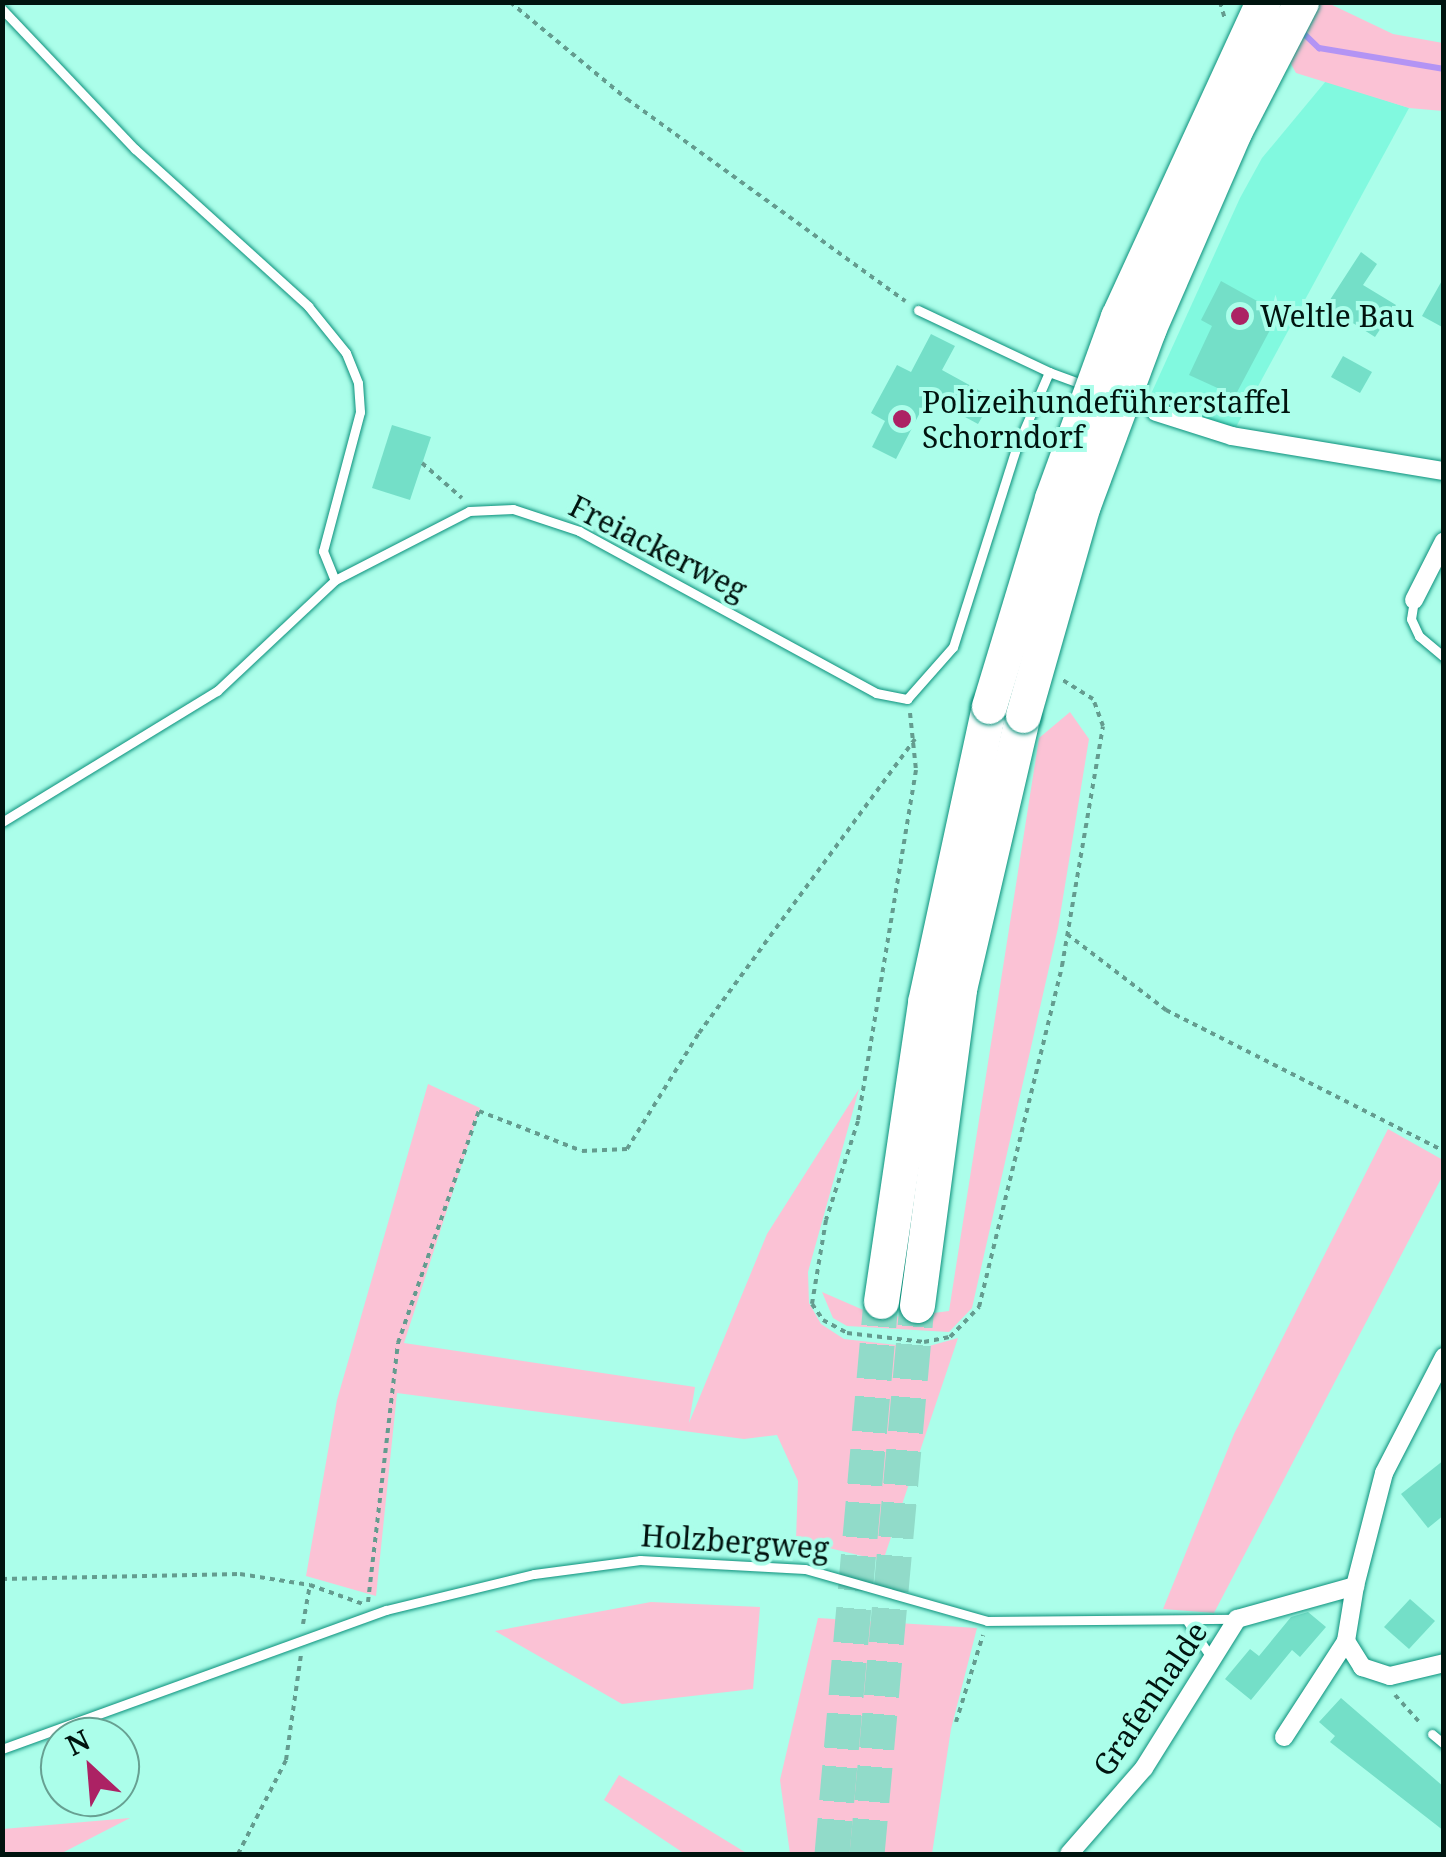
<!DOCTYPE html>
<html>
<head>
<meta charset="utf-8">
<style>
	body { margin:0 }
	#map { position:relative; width:1446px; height:1857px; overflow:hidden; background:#abfeea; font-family:"Noto Serif",serif }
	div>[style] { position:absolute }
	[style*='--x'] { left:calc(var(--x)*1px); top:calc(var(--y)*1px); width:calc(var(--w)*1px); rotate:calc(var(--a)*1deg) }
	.built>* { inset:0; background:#81f9df }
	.green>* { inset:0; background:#fbc2d5 }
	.stream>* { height:6px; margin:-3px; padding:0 3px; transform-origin:3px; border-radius:3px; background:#b394f4 }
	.building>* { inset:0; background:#74dfc8 }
	.highway-tunnel>* { height:35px; margin-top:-17.5px; transform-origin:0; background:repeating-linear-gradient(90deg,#91dbc9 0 35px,transparent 0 53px) }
	.path>* { height:4px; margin-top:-2px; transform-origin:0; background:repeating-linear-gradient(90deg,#649c8f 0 5px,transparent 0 10px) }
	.roads { filter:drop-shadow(0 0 2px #0b907b) drop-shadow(0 0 2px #0b907b) }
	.lane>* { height:9px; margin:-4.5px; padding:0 4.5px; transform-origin:4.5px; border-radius:4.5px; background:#fff }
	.street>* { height:18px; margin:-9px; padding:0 9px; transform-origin:9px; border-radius:9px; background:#fff }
	.highway>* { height:35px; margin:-17.5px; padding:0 17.5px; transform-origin:17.5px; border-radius:17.5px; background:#fff }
	.bridges { filter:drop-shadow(0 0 2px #0b907b) drop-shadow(0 0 2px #0b907b) }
	.highway-bridge>* { height:35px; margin:-17.5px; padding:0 17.5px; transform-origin:17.5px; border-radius:17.5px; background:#fff }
	.dots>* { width:28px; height:28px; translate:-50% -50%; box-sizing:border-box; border:5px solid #abfeea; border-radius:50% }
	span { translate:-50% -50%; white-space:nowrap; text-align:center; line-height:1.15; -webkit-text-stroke:8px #abfeea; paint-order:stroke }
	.poi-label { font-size:30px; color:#00140f }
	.left { translate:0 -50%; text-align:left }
	.street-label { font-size:30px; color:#00140f }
	.frame { position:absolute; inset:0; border:5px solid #00140f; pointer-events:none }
	.north { position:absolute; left:40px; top:1717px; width:100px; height:100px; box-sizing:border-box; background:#abfeea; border:2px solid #67a092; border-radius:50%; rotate:334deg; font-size:28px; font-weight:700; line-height:40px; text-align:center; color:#00140f }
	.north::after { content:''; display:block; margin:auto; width:35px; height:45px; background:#ac2264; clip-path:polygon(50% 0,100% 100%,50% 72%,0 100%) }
</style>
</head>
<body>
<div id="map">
	<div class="built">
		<i style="clip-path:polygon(1326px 81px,1409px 108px,1236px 427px,1176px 412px,1151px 394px,1240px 198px,1262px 158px)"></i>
	</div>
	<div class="green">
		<i style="clip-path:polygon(1257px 3px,1328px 3px,1393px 34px,1443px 43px,1443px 111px,1409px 108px,1296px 73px)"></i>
		<i style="clip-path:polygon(1070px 712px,1089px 739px,1058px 928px,972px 1308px,949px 1332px,847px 1326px,833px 1318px,822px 1292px,868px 1312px,902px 1317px,949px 1311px,1039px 738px)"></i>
		<i style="clip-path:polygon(428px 1084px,480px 1108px,404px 1343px,695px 1387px,689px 1423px,767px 1234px,859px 1089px,808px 1272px,809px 1303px,821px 1324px,844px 1339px,922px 1348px,958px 1338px,883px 1561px,796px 1540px,798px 1481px,777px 1435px,744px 1439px,397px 1393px,376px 1596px,306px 1576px,337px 1400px)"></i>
		<i style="clip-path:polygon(1388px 1129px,1443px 1160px,1443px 1175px,1214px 1613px,1163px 1609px,1234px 1434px)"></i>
		<i style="clip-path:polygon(651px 1602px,760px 1607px,753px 1689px,622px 1704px,495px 1631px)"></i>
		<i style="clip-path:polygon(818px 1618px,977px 1628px,951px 1729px,932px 1854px,790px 1854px,780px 1780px)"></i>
		<i style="clip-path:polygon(619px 1775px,748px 1854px,685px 1854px,604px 1800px)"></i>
		<i style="clip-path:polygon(130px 1818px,60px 1854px,3px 1854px,3px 1829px)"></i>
	</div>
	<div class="stream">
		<i style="--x:1299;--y:29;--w:28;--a:44"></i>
		<i style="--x:1319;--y:48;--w:127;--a:9.5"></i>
	</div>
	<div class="building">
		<i style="clip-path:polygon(1361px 252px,1377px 264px,1363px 285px,1396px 305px,1375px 337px,1326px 306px)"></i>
		<i style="clip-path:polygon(1444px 277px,1444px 328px,1422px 316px)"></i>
		<i style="clip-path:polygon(1221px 281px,1279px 313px,1235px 396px,1189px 375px,1212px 326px,1201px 320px)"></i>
		<i style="clip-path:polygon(931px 334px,955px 346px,942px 370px,993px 398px,978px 424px,928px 397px,896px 459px,872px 447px,885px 421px,871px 413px,897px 365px,911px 372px)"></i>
		<i style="clip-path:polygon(1343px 356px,1372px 372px,1360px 393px,1331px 377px)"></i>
		<i style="clip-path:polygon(392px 425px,431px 437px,410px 500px,372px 488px)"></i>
		<i style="clip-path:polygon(1444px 1460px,1444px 1515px,1428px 1528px,1401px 1494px)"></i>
		<i style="clip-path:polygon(1410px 1599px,1435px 1621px,1409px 1649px,1384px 1627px)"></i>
		<i style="clip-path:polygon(1308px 1612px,1326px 1627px,1300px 1657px,1292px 1650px,1251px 1700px,1225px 1679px,1250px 1649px,1259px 1656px,1291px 1617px)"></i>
		<i style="clip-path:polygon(1341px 1698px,1444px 1787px,1444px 1831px,1330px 1742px,1335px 1736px,1319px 1722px)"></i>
	</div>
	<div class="highway-tunnel">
		<i style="--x:832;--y:1854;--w:555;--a:-84.94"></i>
		<i style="--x:867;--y:1854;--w:551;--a:-84.8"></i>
	</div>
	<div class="path">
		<i style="--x:510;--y:2;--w:152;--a:39.7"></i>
		<i style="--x:627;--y:99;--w:344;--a:36"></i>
		<i style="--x:1220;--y:2;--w:18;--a:74"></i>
		<i style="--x:422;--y:463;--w:53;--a:41.2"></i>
		<i style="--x:910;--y:713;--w:57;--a:84"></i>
		<i style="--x:916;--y:770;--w:356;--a:99.4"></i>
		<i style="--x:858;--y:1121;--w:104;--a:107.9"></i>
		<i style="--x:826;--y:1220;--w:85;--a:99.5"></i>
		<i style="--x:812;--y:1304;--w:19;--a:55"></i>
		<i style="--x:823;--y:1320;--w:27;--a:28"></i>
		<i style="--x:847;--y:1333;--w:78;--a:6.7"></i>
		<i style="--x:924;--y:1342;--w:26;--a:-11"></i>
		<i style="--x:950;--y:1337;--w:42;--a:-46"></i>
		<i style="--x:979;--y:1307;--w:351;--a:-76.3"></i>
		<i style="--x:1062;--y:966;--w:243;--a:-80.3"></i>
		<i style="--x:1103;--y:726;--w:29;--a:-110"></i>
		<i style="--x:1093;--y:699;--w:36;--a:-148"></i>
		<i style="--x:1067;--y:934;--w:125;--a:37.5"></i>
		<i style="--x:1166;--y:1010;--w:312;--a:26.9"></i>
		<i style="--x:2;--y:1579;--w:238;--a:-1.2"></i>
		<i style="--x:240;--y:1574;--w:71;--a:8.9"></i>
		<i style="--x:310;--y:1585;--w:56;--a:19.7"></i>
		<i style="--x:368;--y:1602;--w:261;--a:-83.4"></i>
		<i style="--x:398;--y:1343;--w:246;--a:-70.8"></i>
		<i style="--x:479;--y:1111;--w:110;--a:21.2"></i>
		<i style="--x:582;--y:1151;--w:45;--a:-2.5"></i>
		<i style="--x:627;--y:1149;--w:137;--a:-58.2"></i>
		<i style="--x:699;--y:1033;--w:365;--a:-53.7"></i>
		<i style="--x:303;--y:1624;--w:40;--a:-80"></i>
		<i style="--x:1395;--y:1695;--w:39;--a:48"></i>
		<i style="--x:956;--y:1722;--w:91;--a:-72.8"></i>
		<i style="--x:238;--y:1854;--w:106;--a:-62.9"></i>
		<i style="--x:286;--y:1760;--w:107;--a:-81.9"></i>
	</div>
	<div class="roads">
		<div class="lane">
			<i style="--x:2;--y:9;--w:193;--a:46.5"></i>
			<i style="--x:135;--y:149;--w:234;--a:42.2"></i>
			<i style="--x:308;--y:306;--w:60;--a:51"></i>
			<i style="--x:346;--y:353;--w:32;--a:68"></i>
			<i style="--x:358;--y:383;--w:29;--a:86"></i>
			<i style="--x:360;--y:412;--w:144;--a:104.9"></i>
			<i style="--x:323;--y:551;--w:31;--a:68"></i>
			<i style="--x:918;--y:310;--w:145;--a:25.3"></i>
			<i style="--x:1414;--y:600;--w:19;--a:99"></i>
			<i style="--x:1411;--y:619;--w:19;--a:65"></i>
			<i style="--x:1419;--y:636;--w:33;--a:40"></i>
			<i style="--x:2;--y:822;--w:252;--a:-31.4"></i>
			<i style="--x:217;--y:691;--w:162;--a:-43.2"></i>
			<i style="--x:335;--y:580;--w:151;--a:-27.2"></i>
			<i style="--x:469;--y:511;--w:44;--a:-2.6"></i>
			<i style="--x:513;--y:509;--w:70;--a:18.4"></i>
			<i style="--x:579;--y:531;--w:338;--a:28.6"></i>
			<i style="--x:876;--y:693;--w:32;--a:11"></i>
			<i style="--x:907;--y:699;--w:69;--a:-48.5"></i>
			<i style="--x:953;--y:647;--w:206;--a:-72.4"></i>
			<i style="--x:1015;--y:451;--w:86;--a:-66.7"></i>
			<i style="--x:1049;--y:372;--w:37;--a:20"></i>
			<i style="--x:1188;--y:1622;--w:40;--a:57.1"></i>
			<i style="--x:1432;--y:1734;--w:16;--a:40"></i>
			<i style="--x:2;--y:1749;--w:408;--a:-19.9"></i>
			<i style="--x:386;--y:1610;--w:152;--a:-13.7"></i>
			<i style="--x:534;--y:1574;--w:107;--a:-7.5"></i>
			<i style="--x:640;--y:1560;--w:165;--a:3.1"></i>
			<i style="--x:805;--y:1569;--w:189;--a:15.9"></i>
			<i style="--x:987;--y:1621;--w:247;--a:-0.5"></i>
		</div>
		<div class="street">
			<i style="--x:1156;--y:412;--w:80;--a:17.5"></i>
			<i style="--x:1232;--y:436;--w:215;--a:9.4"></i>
			<i style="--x:1414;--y:600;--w:66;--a:-63"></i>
			<i style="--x:1355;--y:1586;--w:56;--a:99.3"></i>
			<i style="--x:1346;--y:1641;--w:31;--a:58"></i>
			<i style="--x:1362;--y:1667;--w:29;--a:18"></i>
			<i style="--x:1390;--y:1676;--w:56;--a:-13.5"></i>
			<i style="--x:1284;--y:1737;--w:114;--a:-57.1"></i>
			<i style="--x:1069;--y:1854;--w:114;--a:-48.9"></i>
			<i style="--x:1144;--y:1768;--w:176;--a:-58"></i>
			<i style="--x:1237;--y:1619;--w:123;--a:-15.6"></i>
			<i style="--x:1355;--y:1586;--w:117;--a:-75.6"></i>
			<i style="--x:1384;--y:1473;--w:131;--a:-62.7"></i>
		</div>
		<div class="highway">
			<i style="--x:881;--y:1301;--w:302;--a:-81.6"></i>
			<i style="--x:925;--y:1002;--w:303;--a:-77.8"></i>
			<i style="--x:917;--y:1305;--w:319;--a:-82.4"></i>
			<i style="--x:959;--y:989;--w:281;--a:-76.9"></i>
		</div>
	</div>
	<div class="bridges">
		<div class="highway-bridge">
			<i style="--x:989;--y:706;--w:217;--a:-73.1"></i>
			<i style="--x:1052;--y:498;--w:193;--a:-70"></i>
			<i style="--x:1118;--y:317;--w:347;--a:-65.3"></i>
			<i style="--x:1023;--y:715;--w:218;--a:-74.1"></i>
			<i style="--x:1083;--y:505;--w:187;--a:-69.6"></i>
			<i style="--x:1148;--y:330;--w:216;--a:-66.5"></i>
			<i style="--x:1234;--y:132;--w:146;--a:-62.7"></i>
		</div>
	</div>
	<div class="dots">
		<i style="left:1240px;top:316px;background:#ac2264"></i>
		<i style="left:902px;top:419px;background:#ac2264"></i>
	</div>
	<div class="poi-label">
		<span class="left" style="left:1260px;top:316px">Weltle Bau</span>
		<span class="left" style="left:922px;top:419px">Polizeihundeführerstaffel<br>Schorndorf</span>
	</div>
	<div class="street-label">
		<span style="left:658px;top:548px;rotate:27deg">Freiackerweg</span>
		<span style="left:735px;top:1542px;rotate:4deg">Holzbergweg</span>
		<span style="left:1150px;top:1699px;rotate:-56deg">Grafenhalde</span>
	</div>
	<div class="frame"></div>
	<div class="north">N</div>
</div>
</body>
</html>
